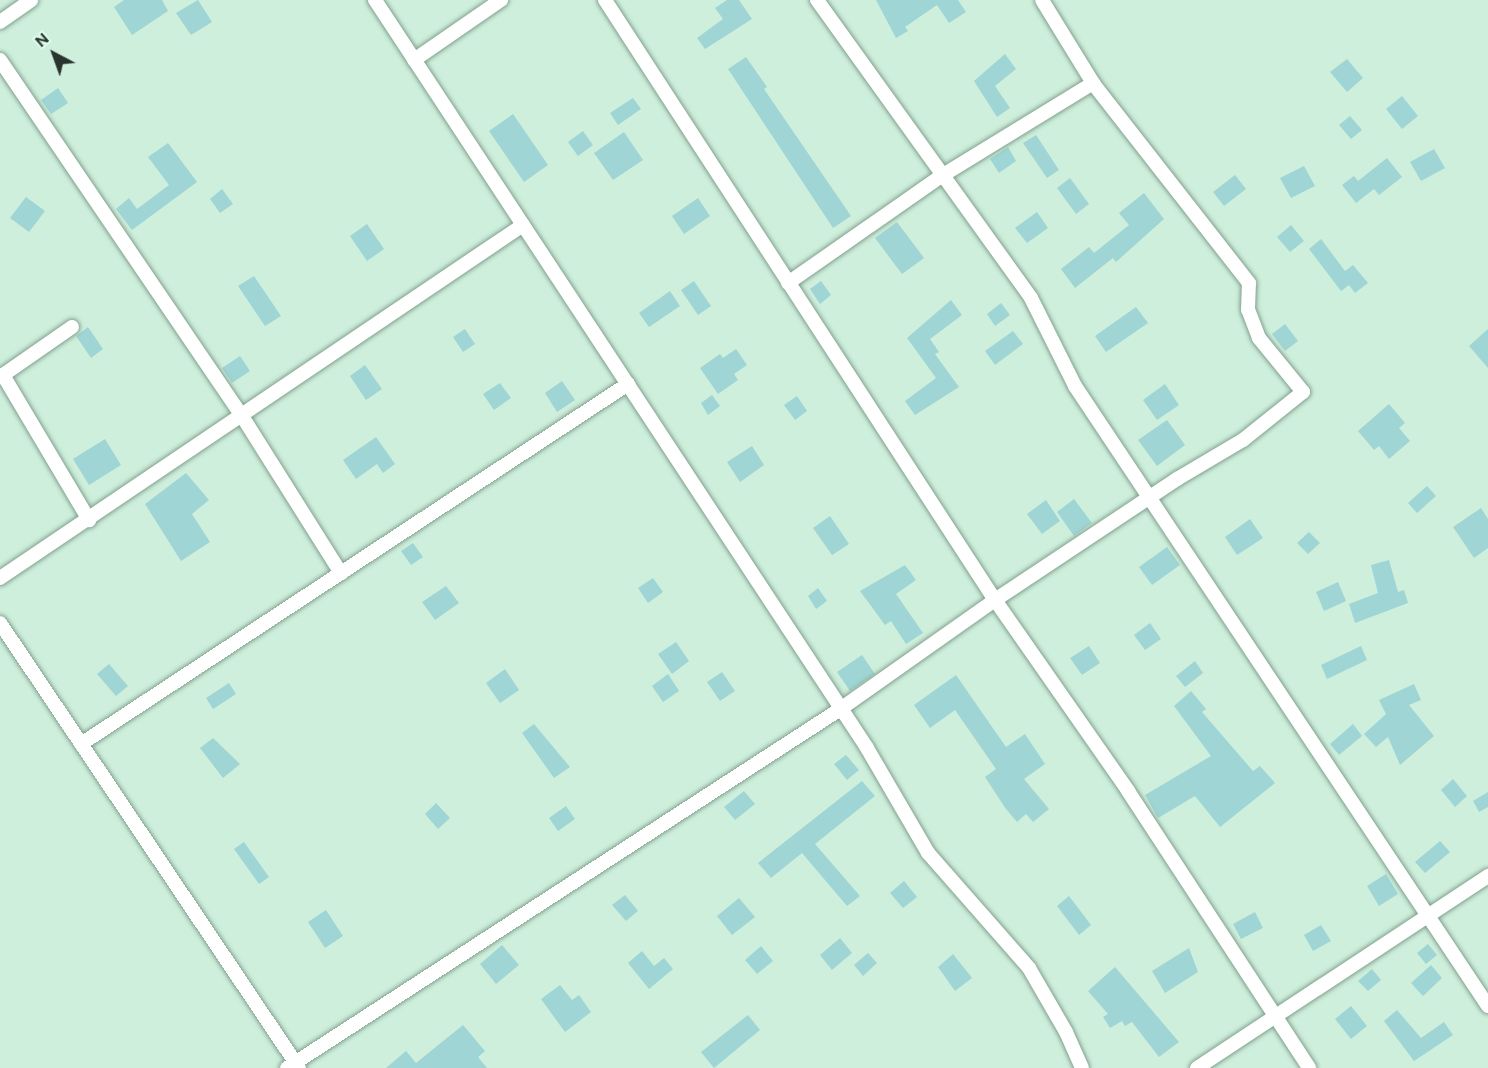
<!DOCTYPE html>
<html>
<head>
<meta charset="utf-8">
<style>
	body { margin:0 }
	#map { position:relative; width:1488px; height:1068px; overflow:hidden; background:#ceefdc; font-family:"DM Sans",sans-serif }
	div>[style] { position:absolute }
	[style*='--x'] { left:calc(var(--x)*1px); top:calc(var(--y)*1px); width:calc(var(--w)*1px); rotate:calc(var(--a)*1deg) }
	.building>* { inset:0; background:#9fd5d4 }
	.roads { filter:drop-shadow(0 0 2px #82a08f) drop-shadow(0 0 2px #82a08f) }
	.minor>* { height:14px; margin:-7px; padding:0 7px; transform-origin:7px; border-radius:7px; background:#fff }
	span { translate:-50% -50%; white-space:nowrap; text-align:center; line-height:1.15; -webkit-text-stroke:6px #dbfce9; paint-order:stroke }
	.north { position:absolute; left:24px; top:24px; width:60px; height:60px; -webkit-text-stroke:4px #dbfce9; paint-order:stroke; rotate:319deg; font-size:16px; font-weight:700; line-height:24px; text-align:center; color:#28342d }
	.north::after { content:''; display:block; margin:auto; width:21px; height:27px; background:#28342d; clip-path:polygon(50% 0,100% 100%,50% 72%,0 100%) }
</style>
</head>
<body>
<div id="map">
	<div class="building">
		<i style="clip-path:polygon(124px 0,162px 0,168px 11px,132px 35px,114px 7px)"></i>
		<i style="clip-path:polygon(198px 0,212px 22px,191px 35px,176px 13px)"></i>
		<i style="clip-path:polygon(727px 0,739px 0,752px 19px,705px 49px,697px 38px,723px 19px,715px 8px)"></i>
		<i style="clip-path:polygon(876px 0,958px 0,966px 12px,949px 23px,937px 5px,905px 27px,908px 31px,896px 38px)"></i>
		<i style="clip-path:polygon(1005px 54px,1016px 69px,995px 86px,1010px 108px,997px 117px,974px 81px)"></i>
		<i style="clip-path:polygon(746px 57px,767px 87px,764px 89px,851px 216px,833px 228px,728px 69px)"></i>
		<i style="clip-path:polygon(1347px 59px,1363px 78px,1347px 92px,1330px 72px)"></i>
		<i style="clip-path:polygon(58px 88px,68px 103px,51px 114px,41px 100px)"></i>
		<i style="clip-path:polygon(1402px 96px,1418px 116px,1402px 129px,1386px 109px)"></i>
		<i style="clip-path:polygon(633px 98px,641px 109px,618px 125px,610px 113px)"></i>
		<i style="clip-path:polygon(513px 114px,548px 165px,524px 182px,489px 131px)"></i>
		<i style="clip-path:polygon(1350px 116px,1362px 130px,1351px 139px,1339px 125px)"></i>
		<i style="clip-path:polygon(583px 131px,593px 145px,578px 156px,568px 142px)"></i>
		<i style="clip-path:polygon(624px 132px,643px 160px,613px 180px,594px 153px)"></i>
		<i style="clip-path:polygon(1036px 135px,1059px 170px,1047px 178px,1023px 143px)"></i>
		<i style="clip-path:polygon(168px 143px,197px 182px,132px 230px,116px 209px,129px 198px,137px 209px,169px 185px,148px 157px)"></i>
		<i style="clip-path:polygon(1008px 147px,1016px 161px,999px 173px,990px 159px)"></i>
		<i style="clip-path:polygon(1434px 149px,1445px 168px,1421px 181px,1410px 162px)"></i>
		<i style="clip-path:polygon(1387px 158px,1402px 177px,1379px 195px,1374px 189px,1356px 203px,1342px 185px,1354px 176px,1358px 181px)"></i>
		<i style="clip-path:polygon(1304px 166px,1315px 186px,1291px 198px,1280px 178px)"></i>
		<i style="clip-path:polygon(1235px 175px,1246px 189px,1224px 206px,1213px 192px)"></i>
		<i style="clip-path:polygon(1070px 178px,1089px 204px,1076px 214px,1057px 188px)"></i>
		<i style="clip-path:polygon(222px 189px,233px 204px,220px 213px,210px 199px)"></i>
		<i style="clip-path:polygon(1144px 193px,1164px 219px,1116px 262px,1113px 258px,1075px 288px,1061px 269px,1089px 247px,1094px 253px,1129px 225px,1119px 213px)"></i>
		<i style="clip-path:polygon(26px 197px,45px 211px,29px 232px,10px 218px)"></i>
		<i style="clip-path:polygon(698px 198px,710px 216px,684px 234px,672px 216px)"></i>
		<i style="clip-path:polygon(1037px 212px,1048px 228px,1027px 243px,1015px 228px)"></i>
		<i style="clip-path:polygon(897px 222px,924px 258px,902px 274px,875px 238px)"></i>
		<i style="clip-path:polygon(367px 224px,384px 249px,367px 261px,350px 236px)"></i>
		<i style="clip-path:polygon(1291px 225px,1304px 241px,1290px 252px,1277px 237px)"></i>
		<i style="clip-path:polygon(1321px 239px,1345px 271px,1353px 265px,1368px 283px,1355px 293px,1349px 285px,1341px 291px,1309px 249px)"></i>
		<i style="clip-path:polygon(254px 276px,281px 316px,265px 326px,238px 286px)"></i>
		<i style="clip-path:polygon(694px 281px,711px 306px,698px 315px,681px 290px)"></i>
		<i style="clip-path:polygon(821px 281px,831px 295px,820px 304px,810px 289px)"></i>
		<i style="clip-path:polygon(670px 291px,680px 306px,649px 327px,639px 313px)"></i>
		<i style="clip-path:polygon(951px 300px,962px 315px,930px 339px,939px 352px,935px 354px,959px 387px,915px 415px,905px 401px,936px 378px,907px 338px)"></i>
		<i style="clip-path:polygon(1001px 303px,1010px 315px,995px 326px,987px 314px)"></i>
		<i style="clip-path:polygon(1136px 307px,1148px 323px,1106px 352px,1095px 336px)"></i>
		<i style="clip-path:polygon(1285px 324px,1298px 341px,1285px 351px,1272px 334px)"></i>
		<i style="clip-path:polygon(88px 327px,103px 349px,91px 358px,76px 336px)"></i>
		<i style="clip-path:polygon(465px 329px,475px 344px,463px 352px,453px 337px)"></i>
		<i style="clip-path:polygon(1488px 329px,1488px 368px,1469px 346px)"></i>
		<i style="clip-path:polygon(1013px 331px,1023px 344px,995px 365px,985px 351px)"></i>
		<i style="clip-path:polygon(736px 349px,747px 365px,734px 374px,738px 380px,718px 394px,700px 368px,720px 354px,723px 358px)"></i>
		<i style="clip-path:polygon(240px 356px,250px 371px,232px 383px,222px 368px)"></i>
		<i style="clip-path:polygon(365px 365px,382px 389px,366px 400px,350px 376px)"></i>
		<i style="clip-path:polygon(562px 381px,575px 400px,557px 412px,545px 393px)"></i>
		<i style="clip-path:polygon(500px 383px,511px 398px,494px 410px,483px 394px)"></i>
		<i style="clip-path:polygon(1165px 384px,1179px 405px,1157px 420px,1143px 400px)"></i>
		<i style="clip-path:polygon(712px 395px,720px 406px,708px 415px,701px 403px)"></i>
		<i style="clip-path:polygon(797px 396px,807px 411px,795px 420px,784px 405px)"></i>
		<i style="clip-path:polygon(1389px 404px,1405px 423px,1399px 428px,1410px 441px,1389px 459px,1379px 446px,1374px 450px,1358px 431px)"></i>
		<i style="clip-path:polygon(1167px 420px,1185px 445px,1157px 466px,1138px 440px)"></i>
		<i style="clip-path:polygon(376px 437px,395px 464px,383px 473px,377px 464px,356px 479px,343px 460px)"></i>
		<i style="clip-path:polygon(105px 439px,121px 465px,89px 485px,73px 459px)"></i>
		<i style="clip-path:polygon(752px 446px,764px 465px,740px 482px,727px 462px)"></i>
		<i style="clip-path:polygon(186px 473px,209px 500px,192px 514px,210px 542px,181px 561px,145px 504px)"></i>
		<i style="clip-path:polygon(1427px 486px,1436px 496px,1417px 513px,1408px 503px)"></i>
		<i style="clip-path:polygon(1074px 499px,1092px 523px,1074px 536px,1057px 512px)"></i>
		<i style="clip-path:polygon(1046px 500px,1060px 521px,1042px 534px,1027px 514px)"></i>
		<i style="clip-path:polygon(1481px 508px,1488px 519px,1488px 548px,1474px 558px,1453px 527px)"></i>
		<i style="clip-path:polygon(830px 516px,849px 544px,832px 555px,813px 528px)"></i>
		<i style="clip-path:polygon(1250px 519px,1263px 538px,1237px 555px,1225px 537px)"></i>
		<i style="clip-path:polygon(1309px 532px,1320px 543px,1308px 554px,1297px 543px)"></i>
		<i style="clip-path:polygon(413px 543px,423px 557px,411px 565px,401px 551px)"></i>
		<i style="clip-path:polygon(1167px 547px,1180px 565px,1152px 585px,1139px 567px)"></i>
		<i style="clip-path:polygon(1389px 560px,1398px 592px,1404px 590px,1408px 603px,1355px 623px,1349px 604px,1378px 593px,1371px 565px)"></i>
		<i style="clip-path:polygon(905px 565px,916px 580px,896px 594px,923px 633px,906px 644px,891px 621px,885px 625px,860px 591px)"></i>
		<i style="clip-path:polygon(653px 578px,663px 592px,648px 603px,638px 588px)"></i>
		<i style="clip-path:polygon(1338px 582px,1346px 601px,1324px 611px,1316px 592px)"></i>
		<i style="clip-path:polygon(446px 586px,459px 603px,435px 620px,422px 602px)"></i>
		<i style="clip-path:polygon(818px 588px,827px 601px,816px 609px,808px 596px)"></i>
		<i style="clip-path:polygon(1150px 623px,1161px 639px,1145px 650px,1134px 635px)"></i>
		<i style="clip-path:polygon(676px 642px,689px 661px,672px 674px,658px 654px)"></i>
		<i style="clip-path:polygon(1089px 646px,1100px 663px,1082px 675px,1070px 658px)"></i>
		<i style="clip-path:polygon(1361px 646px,1367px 660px,1327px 679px,1321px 665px)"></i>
		<i style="clip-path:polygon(862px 655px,875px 674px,850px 691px,837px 672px)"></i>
		<i style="clip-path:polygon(1195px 661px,1203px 673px,1185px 687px,1176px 676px)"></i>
		<i style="clip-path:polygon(109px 664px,128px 686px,116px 696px,97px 674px)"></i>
		<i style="clip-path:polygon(505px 669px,519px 690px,500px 703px,486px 683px)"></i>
		<i style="clip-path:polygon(722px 672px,735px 691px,720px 701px,707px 682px)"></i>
		<i style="clip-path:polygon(668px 674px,679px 691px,663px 702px,652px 686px)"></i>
		<i style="clip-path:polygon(956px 675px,1006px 747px,1025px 734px,1045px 764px,1024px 779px,1049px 809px,1033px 822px,1026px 814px,1017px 822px,1006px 809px,985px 777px,996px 769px,955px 710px,930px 728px,914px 705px)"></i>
		<i style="clip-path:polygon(229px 683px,236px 694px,213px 709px,206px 698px)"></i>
		<i style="clip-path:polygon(1414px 684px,1421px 700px,1409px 705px,1434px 736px,1400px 765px,1388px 737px,1376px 747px,1364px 734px,1386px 714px,1379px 700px)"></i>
		<i style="clip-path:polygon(1191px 691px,1206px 709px,1202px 712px,1253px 771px,1260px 766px,1275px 783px,1220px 827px,1195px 796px,1158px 818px,1145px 795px,1211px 756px,1174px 706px)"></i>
		<i style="clip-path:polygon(534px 724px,570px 767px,554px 778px,522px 733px)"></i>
		<i style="clip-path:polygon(1353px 724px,1362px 736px,1339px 755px,1330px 744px)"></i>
		<i style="clip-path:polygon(213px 738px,240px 764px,223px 778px,200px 748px)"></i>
		<i style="clip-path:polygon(846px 755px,859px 770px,847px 780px,834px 764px)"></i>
		<i style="clip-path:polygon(1453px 779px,1467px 796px,1455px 807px,1441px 790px)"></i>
		<i style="clip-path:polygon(862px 781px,875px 796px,815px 844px,860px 896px,847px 906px,802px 853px,771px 878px,758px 863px)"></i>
		<i style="clip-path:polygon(744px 791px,755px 804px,735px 820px,724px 807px)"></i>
		<i style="clip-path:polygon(1488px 792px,1488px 807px,1479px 812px,1473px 801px)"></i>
		<i style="clip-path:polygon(436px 803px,450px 818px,438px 829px,425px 814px)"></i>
		<i style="clip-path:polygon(566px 806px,575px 819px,558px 831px,549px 818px)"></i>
		<i style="clip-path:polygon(1440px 841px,1450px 852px,1425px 873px,1415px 862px)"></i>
		<i style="clip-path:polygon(244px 842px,269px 877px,259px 884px,234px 849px)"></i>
		<i style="clip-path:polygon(1386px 874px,1398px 894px,1379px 906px,1367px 886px)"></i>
		<i style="clip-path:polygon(904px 881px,917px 897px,903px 908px,890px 893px)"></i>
		<i style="clip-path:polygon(625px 895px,638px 911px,626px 921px,612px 905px)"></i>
		<i style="clip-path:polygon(1069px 896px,1091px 925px,1079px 935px,1057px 906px)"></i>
		<i style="clip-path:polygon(739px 898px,755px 917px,732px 935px,717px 916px)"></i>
		<i style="clip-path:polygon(326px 910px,343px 936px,325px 948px,308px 922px)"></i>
		<i style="clip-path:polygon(1255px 912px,1263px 928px,1241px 939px,1233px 924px)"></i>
		<i style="clip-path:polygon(1321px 925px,1331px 941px,1313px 951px,1304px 935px)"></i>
		<i style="clip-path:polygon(840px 938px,852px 953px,832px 970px,820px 955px)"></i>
		<i style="clip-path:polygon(1428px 944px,1437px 955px,1426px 964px,1417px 953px)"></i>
		<i style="clip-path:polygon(502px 945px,519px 965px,496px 984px,480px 964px)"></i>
		<i style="clip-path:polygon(761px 946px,773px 961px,757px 974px,745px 960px)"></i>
		<i style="clip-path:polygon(1189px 948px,1198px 972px,1165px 993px,1152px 971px)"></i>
		<i style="clip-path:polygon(642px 951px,654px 966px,664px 958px,673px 969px,649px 989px,628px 963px)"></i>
		<i style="clip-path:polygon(868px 953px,877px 963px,863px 976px,854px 965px)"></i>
		<i style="clip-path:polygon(953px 954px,972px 978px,955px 991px,938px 967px)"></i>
		<i style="clip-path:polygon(1431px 965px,1442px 978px,1423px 996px,1411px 983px)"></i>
		<i style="clip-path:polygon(1115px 967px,1179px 1042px,1159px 1057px,1132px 1022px,1125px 1026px,1122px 1021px,1110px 1028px,1103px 1017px,1108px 1014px,1088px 991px)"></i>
		<i style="clip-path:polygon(1372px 969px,1381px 980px,1368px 991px,1358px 981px)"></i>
		<i style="clip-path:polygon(560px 985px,572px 1000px,579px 995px,591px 1012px,565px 1032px,541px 999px)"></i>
		<i style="clip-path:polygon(1351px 1006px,1367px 1026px,1351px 1039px,1335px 1019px)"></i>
		<i style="clip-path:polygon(1397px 1010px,1421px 1038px,1444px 1022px,1453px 1035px,1414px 1061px,1384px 1021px)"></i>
		<i style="clip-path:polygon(748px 1015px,760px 1030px,714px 1068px,701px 1052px)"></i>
		<i style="clip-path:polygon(463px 1025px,485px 1051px,478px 1057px,487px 1068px,386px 1068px,406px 1051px,416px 1063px)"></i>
	</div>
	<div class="roads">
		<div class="minor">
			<i style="--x:375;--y:0;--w:895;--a:56.66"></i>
			<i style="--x:867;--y:748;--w:121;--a:59.8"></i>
			<i style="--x:928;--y:853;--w:153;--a:48.7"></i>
			<i style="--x:1029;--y:968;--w:74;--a:60"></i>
			<i style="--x:1066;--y:1032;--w:39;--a:66"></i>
			<i style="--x:605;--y:0;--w:716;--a:56.98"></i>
			<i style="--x:995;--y:600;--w:233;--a:55.1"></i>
			<i style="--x:1128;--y:791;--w:331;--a:56.8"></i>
			<i style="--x:817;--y:0;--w:367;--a:54.3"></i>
			<i style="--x:1031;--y:298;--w:98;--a:63.4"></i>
			<i style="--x:1075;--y:386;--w:745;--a:56.33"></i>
			<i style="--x:0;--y:22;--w:38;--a:-35"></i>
			<i style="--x:0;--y:60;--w:430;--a:55.8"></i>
			<i style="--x:242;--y:416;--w:186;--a:57.8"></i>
			<i style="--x:414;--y:60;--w:106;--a:-34.6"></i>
			<i style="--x:788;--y:283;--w:189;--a:-34.9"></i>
			<i style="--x:943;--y:175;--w:176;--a:-31.5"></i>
			<i style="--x:72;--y:327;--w:84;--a:145.2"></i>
			<i style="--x:3;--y:375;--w:169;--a:59.3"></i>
			<i style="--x:0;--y:578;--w:631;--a:-34.02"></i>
			<i style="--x:0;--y:623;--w:536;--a:56.1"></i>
			<i style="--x:81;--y:744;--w:655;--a:-33.35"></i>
			<i style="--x:287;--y:1068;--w:658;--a:-32.97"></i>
			<i style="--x:839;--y:710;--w:191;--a:-35.2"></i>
			<i style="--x:995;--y:600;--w:219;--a:-33.6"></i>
			<i style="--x:1177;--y:479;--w:77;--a:-30.6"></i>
			<i style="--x:1243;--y:440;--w:77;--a:-38.7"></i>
			<i style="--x:1303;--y:392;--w:70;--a:-129.2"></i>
			<i style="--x:1259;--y:338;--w:30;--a:-111"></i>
			<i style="--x:1248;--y:310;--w:27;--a:-88"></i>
			<i style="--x:1249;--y:283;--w:254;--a:-128"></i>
			<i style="--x:1093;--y:83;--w:97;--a:-121.6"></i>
			<i style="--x:1197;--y:1068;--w:349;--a:-33.4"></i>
		</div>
	</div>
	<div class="north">N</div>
</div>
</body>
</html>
